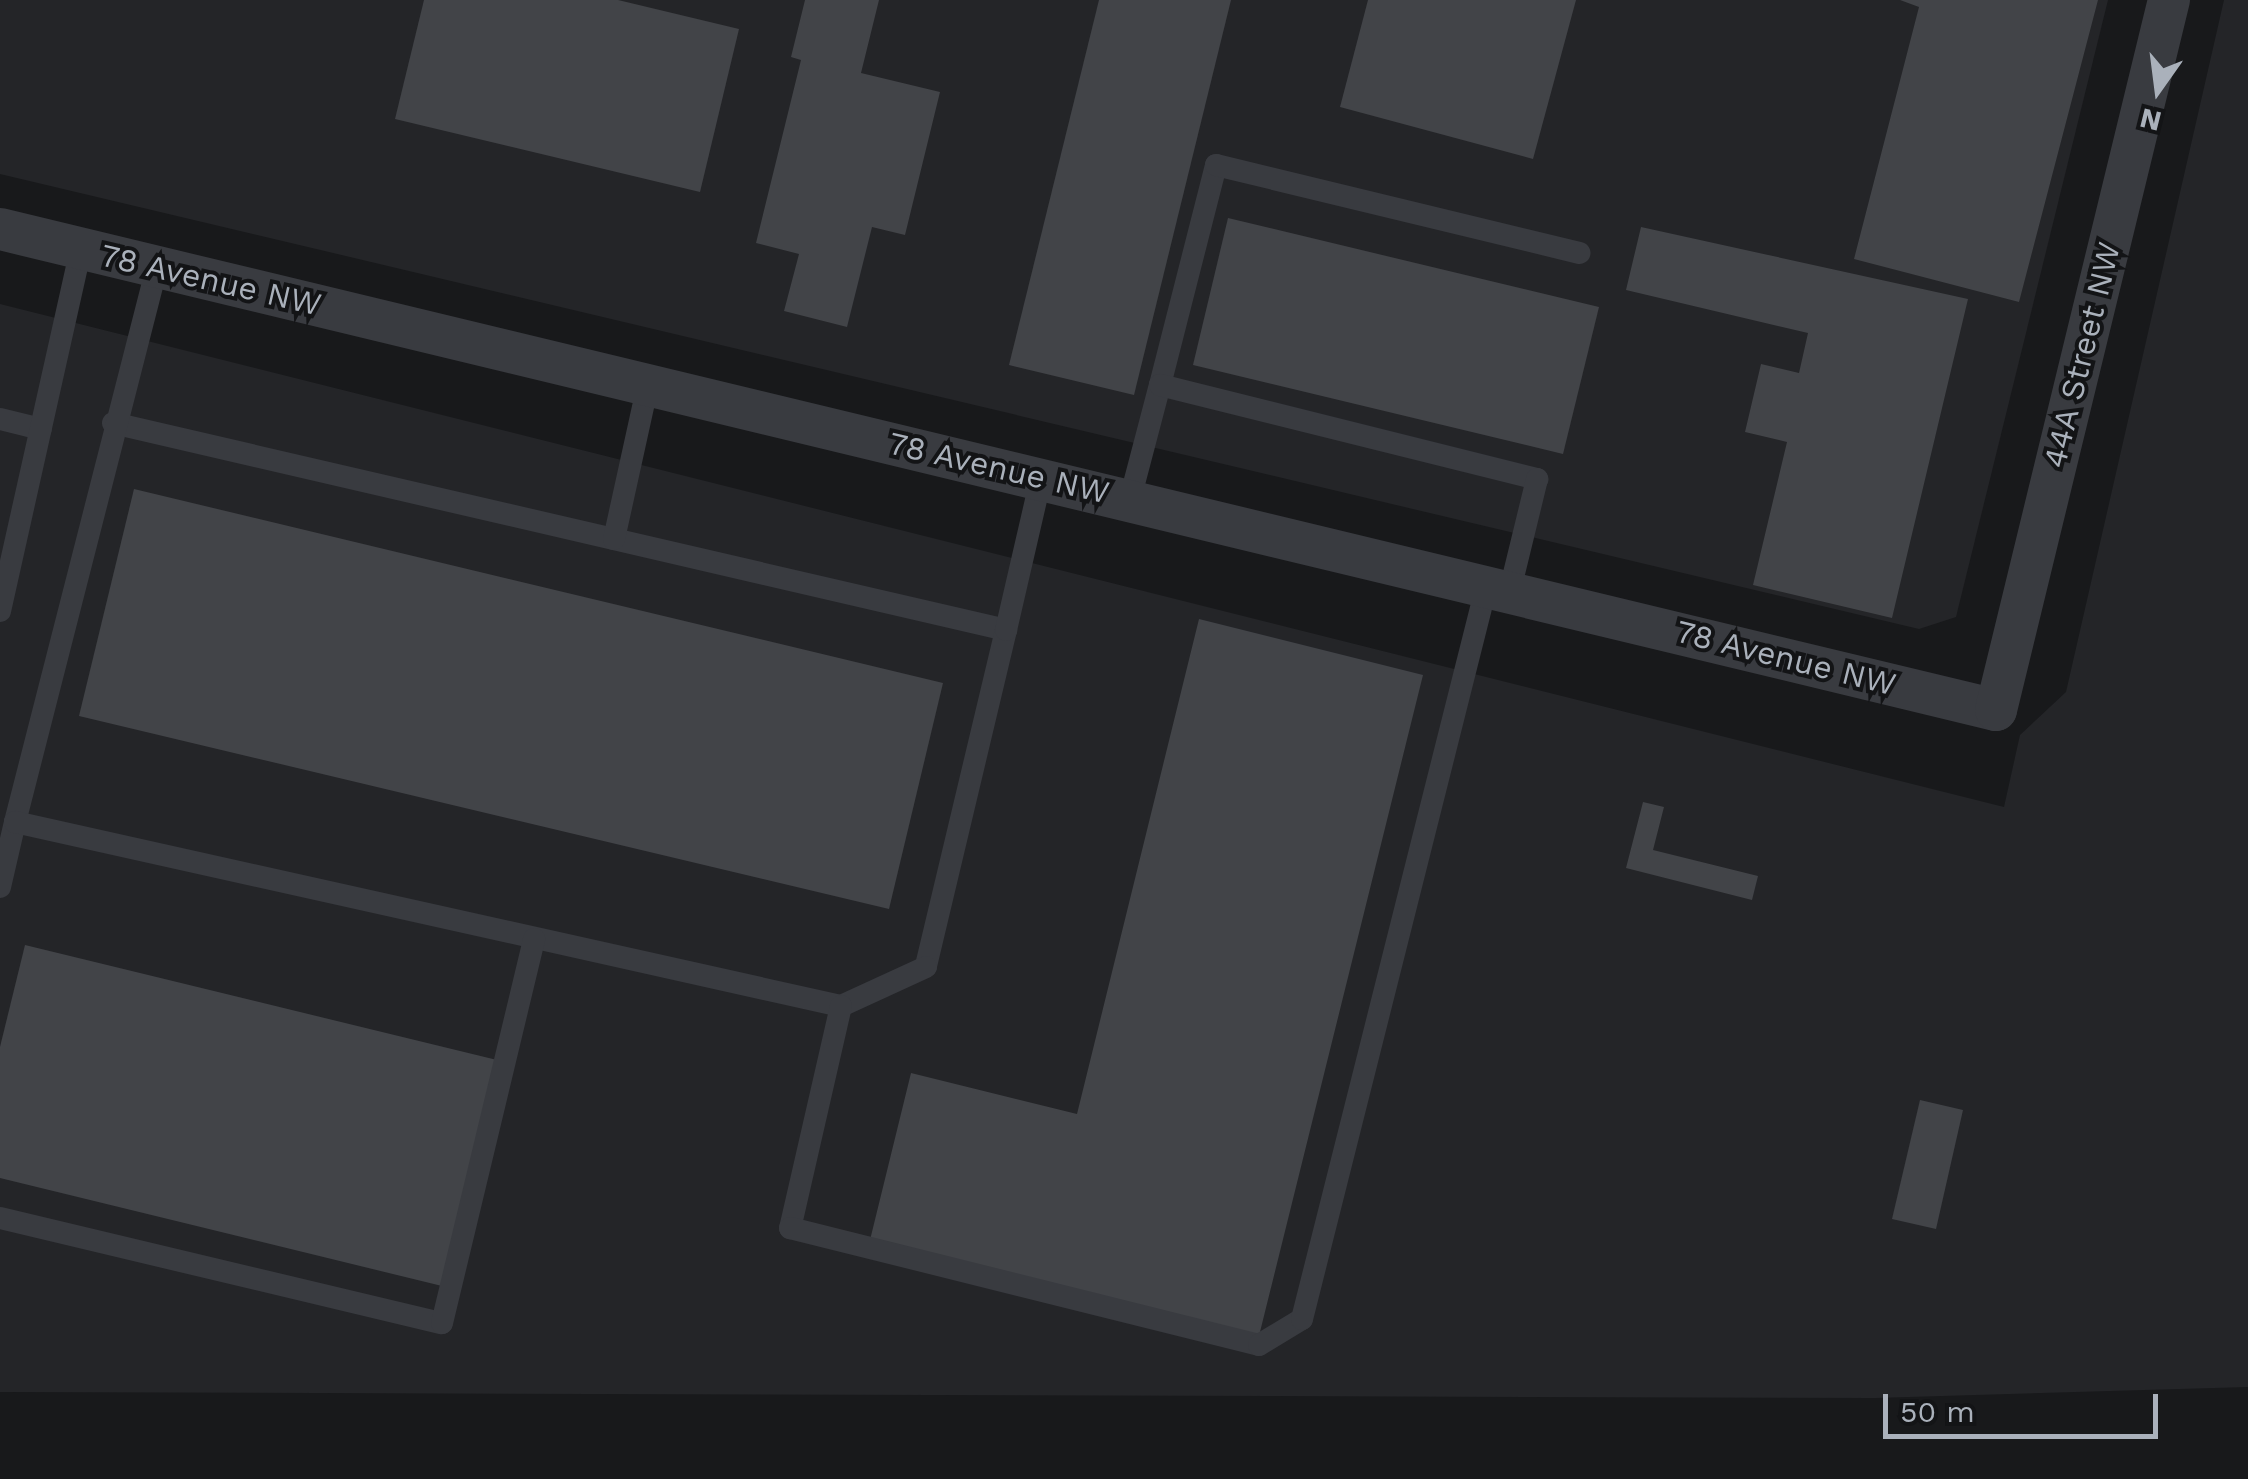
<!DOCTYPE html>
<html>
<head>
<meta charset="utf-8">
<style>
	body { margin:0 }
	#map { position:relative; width:2248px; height:1479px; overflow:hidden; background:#18191b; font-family:"Work Sans",sans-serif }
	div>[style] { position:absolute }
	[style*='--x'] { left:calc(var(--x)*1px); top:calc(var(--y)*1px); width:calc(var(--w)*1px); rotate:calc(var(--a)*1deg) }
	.built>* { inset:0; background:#242528 }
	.building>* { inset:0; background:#424448 }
	.lane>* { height:22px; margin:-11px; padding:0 11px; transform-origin:11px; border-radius:11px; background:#393b40 }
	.street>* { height:42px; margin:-21px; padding:0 21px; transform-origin:21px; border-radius:21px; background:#393b40 }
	span { translate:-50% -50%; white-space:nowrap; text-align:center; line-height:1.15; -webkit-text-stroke:8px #131416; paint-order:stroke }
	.street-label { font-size:32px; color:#aab1bb }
	.north { position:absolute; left:2108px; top:40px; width:100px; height:100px; -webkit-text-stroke:8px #131416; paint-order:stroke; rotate:194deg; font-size:28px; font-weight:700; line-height:40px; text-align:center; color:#aab1bb }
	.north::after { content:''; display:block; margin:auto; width:35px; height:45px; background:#aab1bb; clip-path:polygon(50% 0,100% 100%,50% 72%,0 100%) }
	.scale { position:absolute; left:1883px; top:1394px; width:275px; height:45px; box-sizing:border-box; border:5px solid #aab1bb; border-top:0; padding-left:12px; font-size:30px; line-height:35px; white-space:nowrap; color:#aab1bb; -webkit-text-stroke:8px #131416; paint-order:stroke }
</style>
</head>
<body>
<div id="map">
	<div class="built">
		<i style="clip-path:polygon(0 0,2108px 0,1956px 617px,1919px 629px,0 174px)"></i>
		<i style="clip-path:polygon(2224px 0,2248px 0,2248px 1387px,1875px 1398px,0 1392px,0 304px,2004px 807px,2020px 735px,2066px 692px)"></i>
	</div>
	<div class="building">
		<i style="clip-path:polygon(424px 0,618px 0,739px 29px,700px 192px,395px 119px)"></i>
		<i style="clip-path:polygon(805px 0,879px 0,861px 73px,940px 92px,905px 235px,872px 227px,847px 327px,784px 311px,799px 254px,756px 243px,801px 60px,791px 57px)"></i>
		<i style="clip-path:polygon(1099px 0,1231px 0,1134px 395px,1009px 365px)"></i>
		<i style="clip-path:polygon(1368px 0,1576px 0,1533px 159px,1340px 107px)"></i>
		<i style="clip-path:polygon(1900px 0,2098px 0,2019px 302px,1854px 259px,1919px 7px)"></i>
		<i style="clip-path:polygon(1228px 218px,1599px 307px,1563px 454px,1193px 365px)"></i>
		<i style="clip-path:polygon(1641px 227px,1968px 299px,1892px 618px,1753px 585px,1787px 442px,1745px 432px,1761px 364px,1799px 373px,1808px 333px,1626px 290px)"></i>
		<i style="clip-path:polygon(134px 489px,943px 683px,889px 909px,79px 716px)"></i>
		<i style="clip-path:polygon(1199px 619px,1423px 675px,1259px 1336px,870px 1240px,911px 1073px,1077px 1114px)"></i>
		<i style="clip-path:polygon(1643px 802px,1664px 807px,1653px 850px,1758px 876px,1752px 900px,1626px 868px)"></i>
		<i style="clip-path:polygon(25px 945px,497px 1060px,442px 1286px,0 1178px,0 1047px)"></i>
		<i style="clip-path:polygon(1920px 1100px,1963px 1110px,1936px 1229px,1892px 1219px)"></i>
	</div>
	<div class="lane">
		<i style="--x:1160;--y:385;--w:227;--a:-75.7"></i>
		<i style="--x:1216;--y:165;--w:374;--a:13.6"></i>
		<i style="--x:0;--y:419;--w:42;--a:13.7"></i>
		<i style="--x:113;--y:423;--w:917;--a:13.05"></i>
		<i style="--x:1006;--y:630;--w:346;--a:103.4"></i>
		<i style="--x:926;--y:967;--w:94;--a:155.4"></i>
		<i style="--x:1130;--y:499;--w:118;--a:-75.3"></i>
		<i style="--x:1160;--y:385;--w:389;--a:14"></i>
		<i style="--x:1537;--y:479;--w:114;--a:103.7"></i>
		<i style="--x:614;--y:539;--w:159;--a:-77.6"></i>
		<i style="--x:0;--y:611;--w:371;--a:-77.4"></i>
		<i style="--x:1006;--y:630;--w:156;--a:-77"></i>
		<i style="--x:15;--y:822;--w:573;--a:-75.65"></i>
		<i style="--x:0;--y:887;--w:67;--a:-77"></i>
		<i style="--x:15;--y:822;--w:846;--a:12.56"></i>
		<i style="--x:841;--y:1006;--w:228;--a:102.9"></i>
		<i style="--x:790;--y:1228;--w:483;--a:14"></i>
		<i style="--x:1259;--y:1345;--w:50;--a:-31.2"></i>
		<i style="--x:1302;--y:1319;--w:758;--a:-75.87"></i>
		<i style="--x:0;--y:1218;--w:454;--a:13.4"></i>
		<i style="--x:442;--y:1323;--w:395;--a:-76.5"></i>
	</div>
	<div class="street">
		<i style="--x:0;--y:229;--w:2053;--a:13.55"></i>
		<i style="--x:1996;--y:710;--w:731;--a:-76.31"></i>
	</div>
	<div class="street-label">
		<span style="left:211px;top:280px;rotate:13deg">78 Avenue NW</span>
		<span style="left:2082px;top:355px;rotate:-76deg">44A Street NW</span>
		<span style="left:999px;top:468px;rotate:13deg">78 Avenue NW</span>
		<span style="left:1786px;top:658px;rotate:14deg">78 Avenue NW</span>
	</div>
	<div class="north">N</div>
	<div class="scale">50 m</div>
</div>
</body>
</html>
